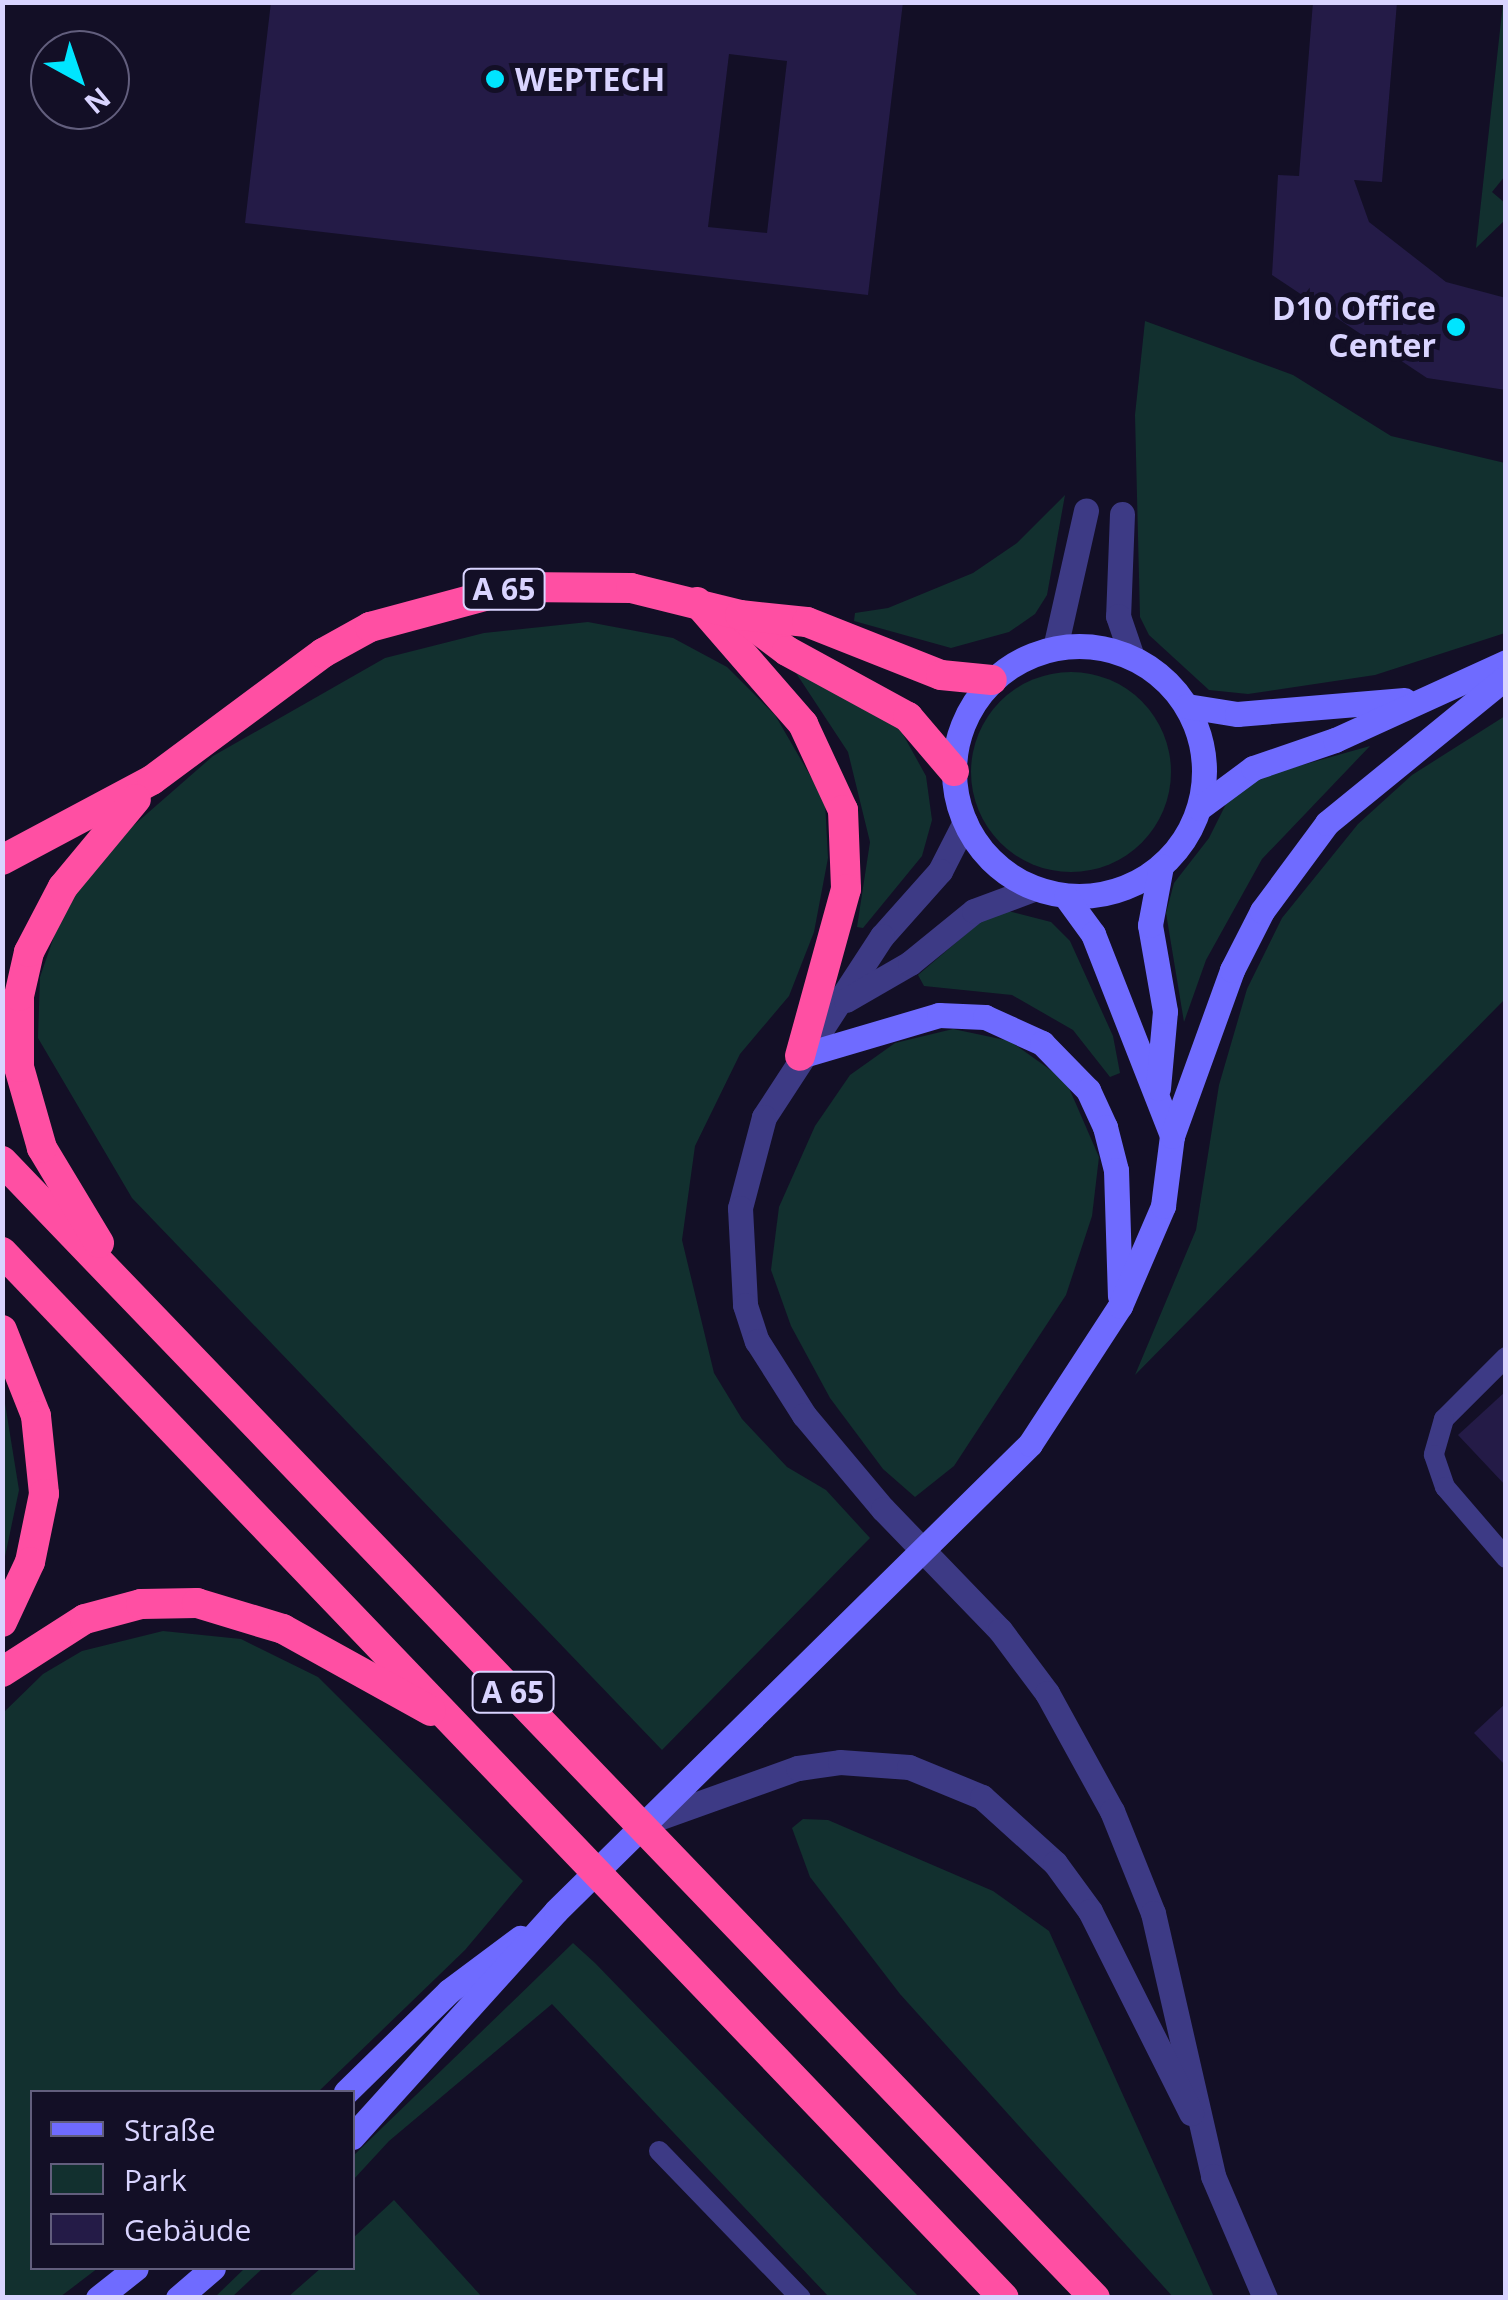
<!DOCTYPE html>
<html>
<head>
<meta charset="utf-8">
<style>
	body { margin:0 }
	#map { position:relative; width:1508px; height:2300px; overflow:hidden; background:#130f26; font-family:"Open Sans",sans-serif }
	div>[style] { position:absolute }
	[style*='--x'] { left:calc(var(--x)*1px); top:calc(var(--y)*1px); width:calc(var(--w)*1px); rotate:calc(var(--a)*1deg) }
	.green>* { inset:0; background:#12302f }
	.round { border-radius:50% }
	.building>* { inset:0; background:#241b47 }
	.service>* { height:20px; margin:-10px; padding:0 10px; transform-origin:10px; border-radius:10px; background:#3d3a85 }
	.minor>* { height:25px; margin:-12.5px; padding:0 12.5px; transform-origin:12.5px; border-radius:12.5px; background:#3d3a85 }
	.tertiary>* { height:25px; margin:-12.5px; padding:0 12.5px; transform-origin:12.5px; border-radius:12.5px; background:#3d3a85 }
	.secondary>* { height:25px; margin:-12.5px; padding:0 12.5px; transform-origin:12.5px; border-radius:12.5px; background:#6f6bff }
	.secondary>.ring { margin:-12.5px; padding:0; box-sizing:content-box; background:none; border:25px solid #6f6bff; border-radius:50% }
	.motorway>* { height:30px; margin:-15px; padding:0 15px; transform-origin:15px; border-radius:15px; background:#ff4fa3 }
	.dots>* { width:28px; height:28px; translate:-50% -50%; box-sizing:border-box; border:5px solid #130f26; border-radius:50% }
	span { translate:-50% -50%; white-space:nowrap; text-align:center; line-height:1.15; -webkit-text-stroke:10px #130f26; paint-order:stroke }
	.shield-label span { padding:2px 8px; background:#130f26; border:2px solid; border-radius:8px; -webkit-text-stroke-width:0 }
	.shield-label { font-size:30px; color:#d9d4ff; font-weight:700 }
	.poi-label { font-size:32px; color:#d9d4ff; font-weight:700 }
	.left { translate:0 -50%; text-align:left }
	.right { translate:-100% -50%; text-align:right }
	.frame { position:absolute; inset:0; border:5px solid #d9d4ff; pointer-events:none }
	.legend { position:absolute; left:30px; top:2090px; width:325px; height:180px; box-sizing:border-box; background:#130f26; border:2px solid #625e7d; margin:0; padding:12px 18px; list-style:none; font-size:30px; color:#d9d4ff }
	.legend li { display:flex; align-items:center; gap:20px; height:50px }
	.legend b { width:50px; border:2px solid #625e7d }
	.north { position:absolute; left:30px; top:30px; width:100px; height:100px; box-sizing:border-box; background:#130f26; border:2px solid #625e7d; border-radius:50%; rotate:140deg; font-size:28px; font-weight:700; line-height:40px; text-align:center; color:#d9d4ff }
	.north::after { content:''; display:block; margin:auto; width:35px; height:45px; background:#00e5ff; clip-path:polygon(50% 0,100% 100%,50% 72%,0 100%) }
</style>
</head>
<body>
<div id="map">
	<div class="green">
		<i style="clip-path:polygon(1503px 3px,1505px 176px,1492px 192px,1505px 203px,1505px 220px,1476px 248px)"></i>
		<i style="clip-path:polygon(1145px 321px,1293px 375px,1391px 436px,1505px 463px,1505px 633px,1375px 675px,1248px 694px,1209px 690px,1149px 635px,1140px 617px,1135px 415px)"></i>
		<i style="clip-path:polygon(1065px 495px,1047px 595px,1035px 614px,1009px 632px,951px 648px,854px 621px,855px 613px,888px 608px,973px 573px,1017px 543px)"></i>
		<i style="clip-path:polygon(588px 622px,673px 638px,727px 667px,775px 715px,825px 801px,828px 858px,814px 932px,789px 996px,740px 1054px,695px 1146px,682px 1240px,714px 1373px,742px 1419px,787px 1467px,826px 1490px,870px 1538px,662px 1750px,132px 1198px,38px 1038px,40px 977px,60px 919px,102px 853px,213px 756px,385px 658px,484px 633px)"></i>
		<i style="clip-path:polygon(794px 670px,900px 729px,926px 776px,932px 820px,922px 856px,863px 928px,857px 927px,870px 842px,848px 752px)"></i>
		<i class="round" style="left:971px;top:672px;width:200px;height:200px"></i>
		<i style="clip-path:polygon(1505px 716px,1505px 999px,1135px 1375px,1196px 1230px,1219px 1085px,1247px 989px,1282px 918px,1358px 824px,1412px 775px)"></i>
		<i style="clip-path:polygon(1370px 746px,1262px 859px,1206px 960px,1184px 1022px,1166px 913px,1174px 883px,1209px 838px,1229px 798px,1256px 778px)"></i>
		<i style="clip-path:polygon(1008px 911px,1051px 922px,1070px 941px,1113px 1036px,1120px 1073px,1110px 1077px,1073px 1030px,1012px 995px,924px 986px,918px 975px,986px 917px)"></i>
		<i style="clip-path:polygon(953px 1029px,1010px 1041px,1066px 1081px,1099px 1157px,1092px 1216px,1066px 1295px,954px 1466px,915px 1497px,883px 1469px,830px 1398px,791px 1326px,771px 1270px,779px 1207px,815px 1126px,850px 1075px,895px 1043px)"></i>
		<i style="clip-path:polygon(3px 1391px,19px 1490px,3px 1566px,2px 1566px)"></i>
		<i style="clip-path:polygon(163px 1631px,241px 1639px,318px 1677px,523px 1881px,465px 1950px,318px 2092px,32px 2092px,32px 2268px,98px 2268px,60px 2297px,3px 2297px,3px 1713px,43px 1674px,82px 1651px)"></i>
		<i style="clip-path:polygon(803px 1819px,828px 1820px,993px 1891px,1049px 1931px,1214px 2297px,1173px 2297px,900px 1994px,810px 1877px,792px 1828px)"></i>
		<i style="clip-path:polygon(573px 1943px,595px 1963px,919px 2297px,829px 2297px,552px 2004px,389px 2141px,353px 2180px,353px 2156px)"></i>
		<i style="clip-path:polygon(394px 2200px,482px 2297px,288px 2297px,321px 2268px,352px 2268px,353px 2238px)"></i>
		<i style="clip-path:polygon(245px 2268px,263px 2268px,232px 2297px,215px 2297px)"></i>
	</div>
	<div class="building">
		<i style="clip-path:polygon(evenodd,271px 2px,903px 2px,868px 295px,245px 223px,271px 2px,729px 54px,787px 61px,767px 233px,708px 227px,729px 54px)"></i>
		<i style="clip-path:polygon(1313px 2px,1397px 2px,1382px 182px,1354px 180px,1369px 222px,1446px 282px,1506px 298px,1506px 390px,1427px 378px,1272px 275px,1278px 175px,1299px 176px)"></i>
		<i style="clip-path:polygon(1506px 1391px,1506px 1486px,1458px 1435px)"></i>
		<i style="clip-path:polygon(1506px 1703px,1506px 1766px,1474px 1733px)"></i>
	</div>
	<div class="service">
		<i style="--x:1506;--y:1357;--w:88;--a:135"></i>
		<i style="--x:1444;--y:1419;--w:37;--a:106"></i>
		<i style="--x:1434;--y:1455;--w:34;--a:71"></i>
		<i style="--x:1445;--y:1487;--w:94;--a:49.3"></i>
		<i style="--x:659;--y:2151;--w:204;--a:46"></i>
	</div>
	<div class="minor">
		<i style="--x:1122;--y:514;--w:102;--a:92.2"></i>
		<i style="--x:1118;--y:616;--w:43;--a:71.1"></i>
		<i style="--x:1055;--y:648;--w:141;--a:-77.3"></i>
	</div>
	<div class="tertiary">
		<i style="--x:965;--y:822;--w:55;--a:117"></i>
		<i style="--x:940;--y:871;--w:87;--a:131.7"></i>
		<i style="--x:882;--y:936;--w:216;--a:123.1"></i>
		<i style="--x:764;--y:1117;--w:94;--a:104.8"></i>
		<i style="--x:740;--y:1208;--w:97;--a:87"></i>
		<i style="--x:745;--y:1305;--w:38;--a:72"></i>
		<i style="--x:757;--y:1341;--w:88;--a:57.6"></i>
		<i style="--x:804;--y:1415;--w:123;--a:50"></i>
		<i style="--x:883;--y:1509;--w:168;--a:46"></i>
		<i style="--x:1000;--y:1630;--w:79;--a:53.3"></i>
		<i style="--x:1047;--y:1693;--w:135;--a:61.2"></i>
		<i style="--x:1112;--y:1811;--w:110;--a:68.1"></i>
		<i style="--x:1153;--y:1913;--w:270;--a:77.1"></i>
		<i style="--x:1213;--y:2176;--w:133;--a:66.9"></i>
		<i style="--x:846;--y:1000;--w:74;--a:-30"></i>
		<i style="--x:910;--y:963;--w:82;--a:-39.1"></i>
		<i style="--x:974;--y:911;--w:63;--a:-20.4"></i>
		<i style="--x:647;--y:1822;--w:160;--a:-19.7"></i>
		<i style="--x:798;--y:1768;--w:42;--a:-8.1"></i>
		<i style="--x:840;--y:1762;--w:69;--a:4.1"></i>
		<i style="--x:909;--y:1767;--w:79;--a:22.3"></i>
		<i style="--x:982;--y:1797;--w:98;--a:42.1"></i>
		<i style="--x:1055;--y:1863;--w:59;--a:53.9"></i>
		<i style="--x:1090;--y:1911;--w:226;--a:63.4"></i>
	</div>
	<div class="secondary">
		<i class="ring" style="left:954px;top:646px;width:225px;height:225px"></i>
		<i style="--x:1187;--y:706;--w:51;--a:9.1"></i>
		<i style="--x:1237;--y:714;--w:168;--a:-4.8"></i>
		<i style="--x:1199;--y:808;--w:67;--a:-36.5"></i>
		<i style="--x:1253;--y:768;--w:87;--a:-18.9"></i>
		<i style="--x:1335;--y:740;--w:188;--a:-24.5"></i>
		<i style="--x:1066;--y:897;--w:46;--a:53.9"></i>
		<i style="--x:1093;--y:934;--w:217;--a:68.6"></i>
		<i style="--x:800;--y:1056;--w:145;--a:-16.4"></i>
		<i style="--x:939;--y:1015;--w:46;--a:2.5"></i>
		<i style="--x:985;--y:1017;--w:63;--a:24.5"></i>
		<i style="--x:1042;--y:1043;--w:66;--a:45.6"></i>
		<i style="--x:1088;--y:1090;--w:41;--a:65.3"></i>
		<i style="--x:1105;--y:1127;--w:44;--a:75.7"></i>
		<i style="--x:1116;--y:1170;--w:126;--a:88.2"></i>
		<i style="--x:1158;--y:1088;--w:77;--a:-84.8"></i>
		<i style="--x:1165;--y:1011;--w:87;--a:-99.9"></i>
		<i style="--x:1150;--y:925;--w:60;--a:-79.4"></i>
		<i style="--x:346;--y:2092;--w:144;--a:-44.4"></i>
		<i style="--x:449;--y:1991;--w:89;--a:-36.7"></i>
		<i style="--x:352;--y:2137;--w:304;--a:-47.9"></i>
		<i style="--x:556;--y:1911;--w:665;--a:-44.57"></i>
		<i style="--x:1030;--y:1444;--w:165;--a:-56.9"></i>
		<i style="--x:1120;--y:1306;--w:109;--a:-66.7"></i>
		<i style="--x:1163;--y:1206;--w:71;--a:-82.7"></i>
		<i style="--x:1172;--y:1136;--w:177;--a:-70.1"></i>
		<i style="--x:1232;--y:970;--w:66;--a:-63"></i>
		<i style="--x:1262;--y:911;--w:109;--a:-53.5"></i>
		<i style="--x:1327;--y:823;--w:231;--a:-39.2"></i>
		<i style="--x:98;--y:2298;--w:48;--a:-38.3"></i>
		<i style="--x:178;--y:2298;--w:46;--a:-40.6"></i>
	</div>
	<div class="motorway">
		<i style="--x:697;--y:602;--w:162;--a:49"></i>
		<i style="--x:803;--y:724;--w:95;--a:65.1"></i>
		<i style="--x:843;--y:810;--w:79;--a:87.8"></i>
		<i style="--x:846;--y:889;--w:173;--a:105.4"></i>
		<i style="--x:742;--y:617;--w:56;--a:37.1"></i>
		<i style="--x:787;--y:651;--w:138;--a:28.6"></i>
		<i style="--x:908;--y:717;--w:71;--a:49.6"></i>
		<i style="--x:2;--y:860;--w:170;--a:-28.1"></i>
		<i style="--x:152;--y:780;--w:213;--a:-36.6"></i>
		<i style="--x:323;--y:653;--w:54;--a:-29"></i>
		<i style="--x:370;--y:627;--w:153;--a:-15.1"></i>
		<i style="--x:518;--y:587;--w:113;--a:0.5"></i>
		<i style="--x:631;--y:588;--w:112;--a:13.9"></i>
		<i style="--x:740;--y:615;--w:67;--a:6"></i>
		<i style="--x:807;--y:622;--w:144;--a:21.6"></i>
		<i style="--x:941;--y:675;--w:51;--a:5.6"></i>
		<i style="--x:2;--y:1161;--w:1577;--a:46.13"></i>
		<i style="--x:99;--y:1243;--w:111;--a:-121"></i>
		<i style="--x:42;--y:1148;--w:84;--a:-105.9"></i>
		<i style="--x:19;--y:1067;--w:71;--a:-90"></i>
		<i style="--x:19;--y:996;--w:45;--a:-77.2"></i>
		<i style="--x:29;--y:952;--w:73;--a:-62.4"></i>
		<i style="--x:63;--y:887;--w:114;--a:-50.3"></i>
		<i style="--x:2;--y:1252;--w:1448;--a:46.23"></i>
		<i style="--x:2;--y:1330;--w:92;--a:68.4"></i>
		<i style="--x:36;--y:1416;--w:78;--a:84.1"></i>
		<i style="--x:44;--y:1494;--w:69;--a:101.6"></i>
		<i style="--x:30;--y:1562;--w:66;--a:115"></i>
		<i style="--x:2;--y:1672;--w:98;--a:-32.6"></i>
		<i style="--x:85;--y:1619;--w:58;--a:-15"></i>
		<i style="--x:141;--y:1604;--w:56;--a:-1"></i>
		<i style="--x:197;--y:1603;--w:90;--a:16.8"></i>
		<i style="--x:283;--y:1629;--w:169;--a:29"></i>
	</div>
	<div class="dots">
		<i style="left:495px;top:79px;background:#00e5ff"></i>
		<i style="left:1456px;top:327px;background:#00e5ff"></i>
	</div>
	<div class="shield-label">
		<span style="left:504px;top:589px">A 65</span>
		<span style="left:513px;top:1692px">A 65</span>
	</div>
	<div class="poi-label">
		<span class="left" style="left:515px;top:79px">WEPTECH</span>
		<span class="right" style="left:1436px;top:327px">D10 Office<br>Center</span>
	</div>
	<div class="frame"></div>
	<ul class="legend">
	<li><b style="height:12px;background:#6f6bff"></b>Straße</li>
	<li><b style="height:28px;background:#12302f"></b>Park</li>
	<li><b style="height:28px;background:#241b47"></b>Gebäude</li>
	</ul>
	<div class="north">N</div>
</div>
</body>
</html>
